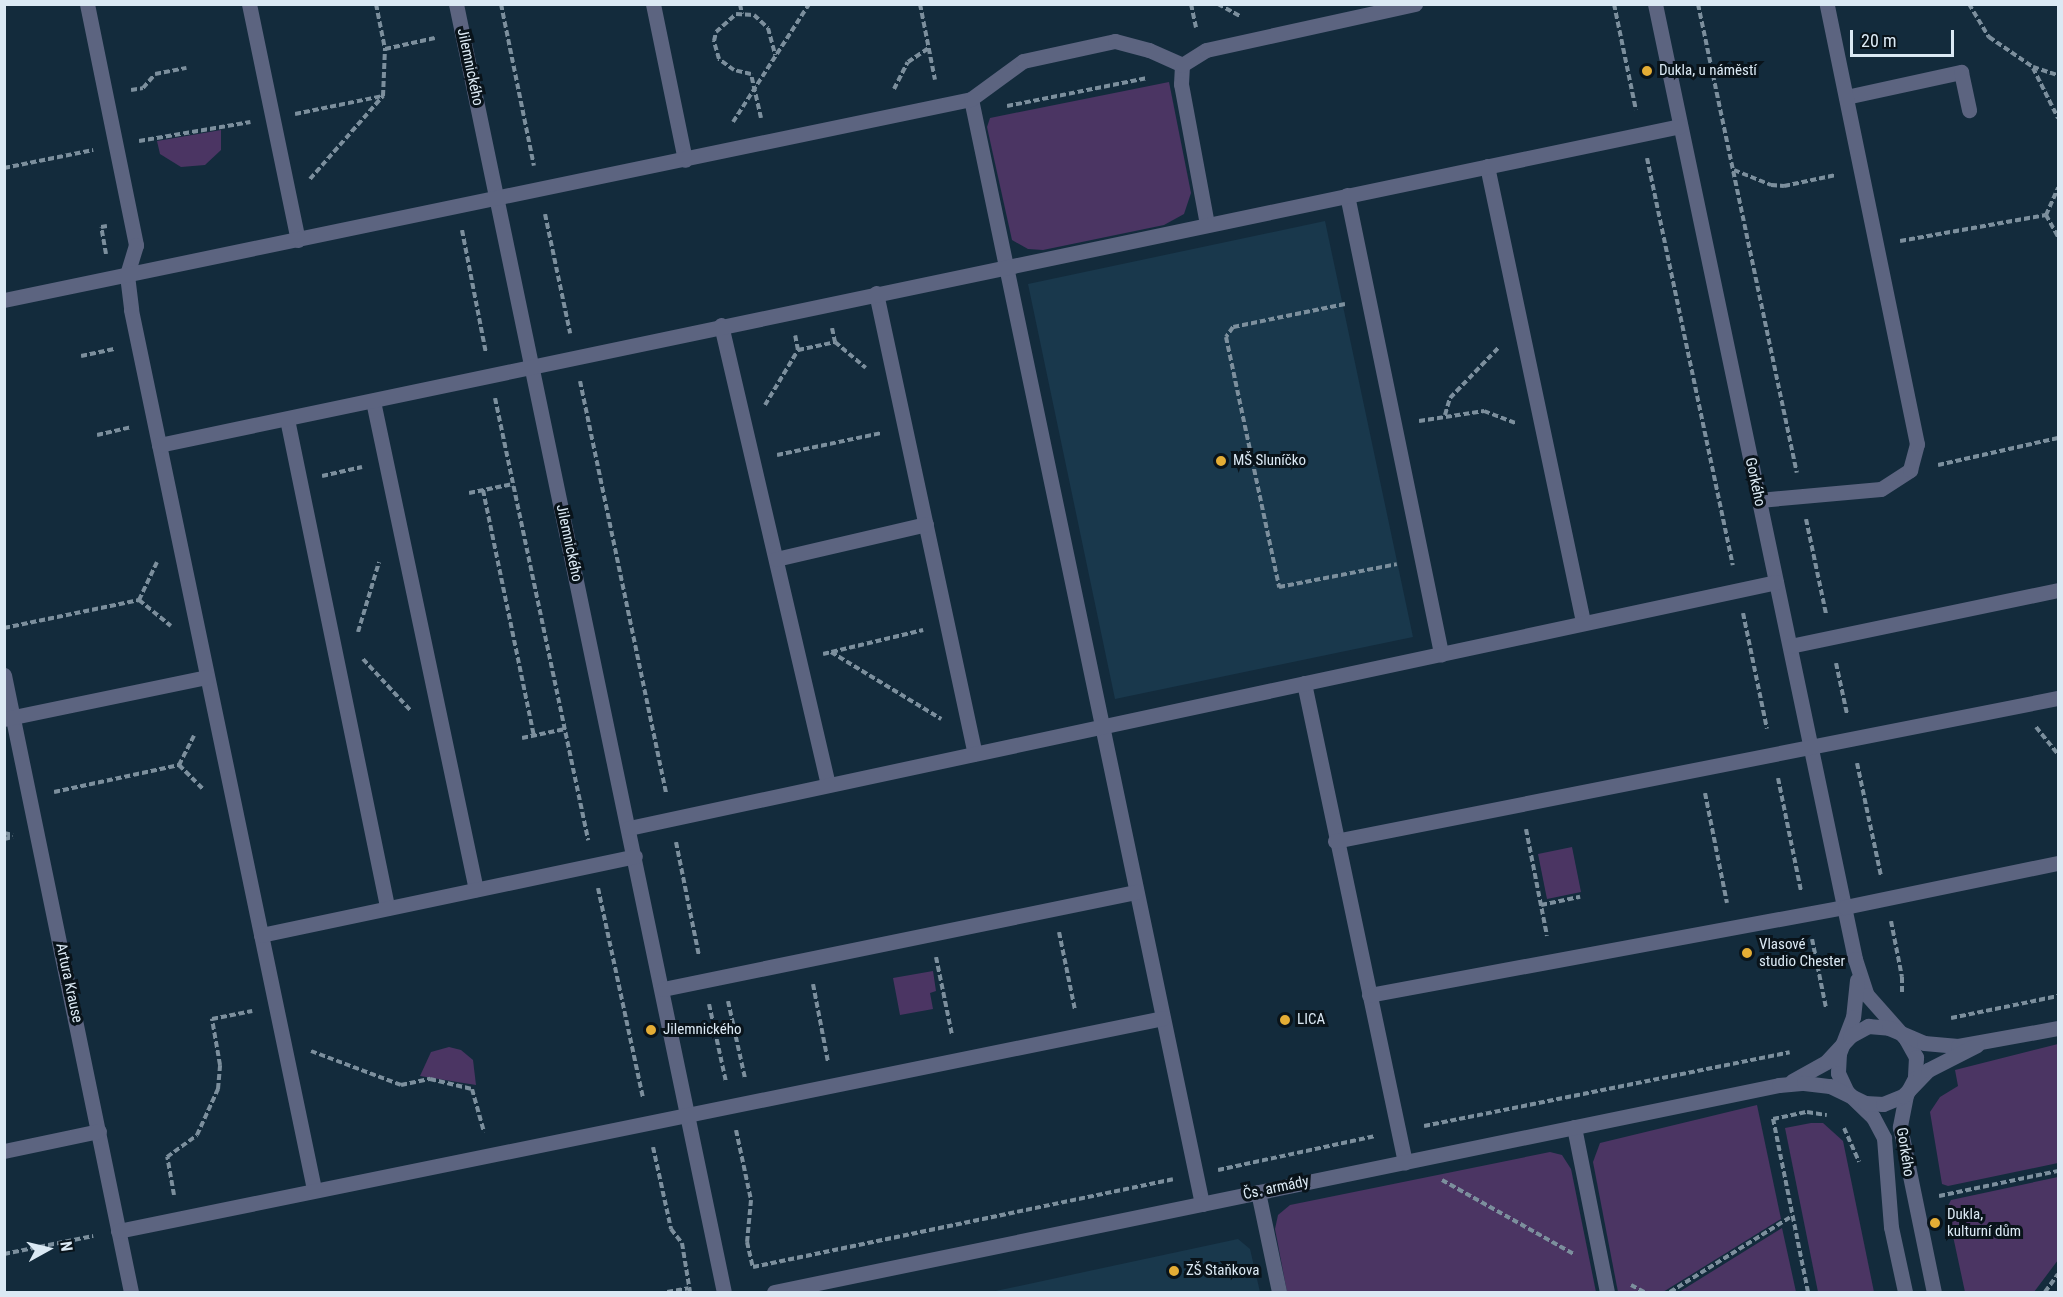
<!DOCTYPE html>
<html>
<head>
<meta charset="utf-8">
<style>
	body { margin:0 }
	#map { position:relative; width:2063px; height:1297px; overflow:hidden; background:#132b3c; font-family:"Roboto Condensed",sans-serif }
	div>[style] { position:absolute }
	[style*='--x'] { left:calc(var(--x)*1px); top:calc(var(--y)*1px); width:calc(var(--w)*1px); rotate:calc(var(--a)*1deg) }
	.built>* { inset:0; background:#19384c }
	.green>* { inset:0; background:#4b3563 }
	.path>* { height:4px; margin-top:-2px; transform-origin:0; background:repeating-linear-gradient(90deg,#7c8f9d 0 6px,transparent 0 9px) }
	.minor>* { height:15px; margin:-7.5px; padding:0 7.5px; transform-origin:7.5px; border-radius:7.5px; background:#5c6480 }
	.dots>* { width:16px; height:16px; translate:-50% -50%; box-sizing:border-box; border:3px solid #09131a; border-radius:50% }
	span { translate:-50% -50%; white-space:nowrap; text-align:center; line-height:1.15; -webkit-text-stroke:6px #09131a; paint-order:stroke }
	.street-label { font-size:15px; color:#dbe9f4 }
	.poi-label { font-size:15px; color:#dbe9f4 }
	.left { translate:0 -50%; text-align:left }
	.frame { position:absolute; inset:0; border:6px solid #dbe9f4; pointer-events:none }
	.north { position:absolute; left:18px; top:1219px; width:60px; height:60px; -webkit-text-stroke:4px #09131a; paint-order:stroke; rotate:82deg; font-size:16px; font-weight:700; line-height:24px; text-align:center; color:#dbe9f4 }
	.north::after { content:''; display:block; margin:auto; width:21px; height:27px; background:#dbe9f4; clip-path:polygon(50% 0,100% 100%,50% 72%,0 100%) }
	.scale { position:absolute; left:1850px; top:30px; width:104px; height:27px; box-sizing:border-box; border:3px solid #dbe9f4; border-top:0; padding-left:8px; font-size:18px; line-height:21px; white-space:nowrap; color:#dbe9f4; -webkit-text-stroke:4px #09131a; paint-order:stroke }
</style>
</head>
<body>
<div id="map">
	<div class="built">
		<i style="clip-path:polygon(1325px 221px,1413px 637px,1115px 699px,1028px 284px)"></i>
		<i style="clip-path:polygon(1238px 1239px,1250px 1249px,1260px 1292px,991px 1292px)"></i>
	</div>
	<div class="green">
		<i style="clip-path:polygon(1169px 82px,1191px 193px,1184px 214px,1164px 225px,1043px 250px,1028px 249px,1012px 240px,987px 127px,990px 118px)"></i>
		<i style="clip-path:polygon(221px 130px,221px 150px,205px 165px,181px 167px,160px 154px,157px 141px)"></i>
		<i style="clip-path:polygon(1572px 847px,1581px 892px,1547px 899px,1538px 854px)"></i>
		<i style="clip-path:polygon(933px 971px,936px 991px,930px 993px,933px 1009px,900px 1015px,893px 978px)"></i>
		<i style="clip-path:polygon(2058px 1044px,2058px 1163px,1948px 1186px,1942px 1184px,1930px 1112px,1940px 1097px,1958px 1086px,1955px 1070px)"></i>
		<i style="clip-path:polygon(449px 1047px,461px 1050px,473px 1060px,476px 1085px,420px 1076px,431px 1052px)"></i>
		<i style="clip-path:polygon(1757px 1105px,1781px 1219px,1663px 1292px,1618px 1292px,1593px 1162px,1600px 1143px)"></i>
		<i style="clip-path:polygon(1811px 1123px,1823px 1123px,1843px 1141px,1874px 1292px,1818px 1292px,1785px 1128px)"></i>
		<i style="clip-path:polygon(1550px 1152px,1562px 1155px,1571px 1169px,1596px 1292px,1287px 1292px,1275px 1229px,1278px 1215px,1290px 1205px)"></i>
		<i style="clip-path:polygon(2058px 1177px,2058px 1260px,2034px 1292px,1965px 1292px,1947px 1208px,1951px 1200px)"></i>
		<i style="clip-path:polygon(1782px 1228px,1796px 1292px,1679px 1292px)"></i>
	</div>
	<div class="path">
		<i style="--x:376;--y:4;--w:46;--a:78.7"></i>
		<i style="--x:501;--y:4;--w:165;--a:78.5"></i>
		<i style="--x:740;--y:4;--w:10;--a:79"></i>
		<i style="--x:920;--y:4;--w:77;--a:78.8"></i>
		<i style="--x:1191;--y:4;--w:24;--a:78"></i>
		<i style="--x:1218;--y:4;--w:26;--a:29"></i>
		<i style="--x:1614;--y:4;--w:108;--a:78.3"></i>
		<i style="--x:1698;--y:4;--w:479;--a:78.1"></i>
		<i style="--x:1969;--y:4;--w:39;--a:59"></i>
		<i style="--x:1989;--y:37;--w:53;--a:34.3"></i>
		<i style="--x:2033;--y:67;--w:26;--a:18"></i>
		<i style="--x:2033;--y:68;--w:56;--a:63.4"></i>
		<i style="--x:894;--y:89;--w:30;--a:-63"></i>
		<i style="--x:908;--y:62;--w:25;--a:-34"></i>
		<i style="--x:131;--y:90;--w:12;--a:-9"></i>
		<i style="--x:143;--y:88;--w:18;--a:-49"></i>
		<i style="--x:155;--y:74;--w:32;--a:-11"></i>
		<i style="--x:1007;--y:106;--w:143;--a:-11.3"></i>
		<i style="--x:295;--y:114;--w:90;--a:-11.6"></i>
		<i style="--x:761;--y:118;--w:45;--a:-102.8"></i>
		<i style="--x:751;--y:74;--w:17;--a:-167"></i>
		<i style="--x:734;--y:70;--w:19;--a:-144"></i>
		<i style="--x:719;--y:59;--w:19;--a:-106"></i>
		<i style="--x:714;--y:41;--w:9;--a:-77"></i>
		<i style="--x:716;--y:32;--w:27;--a:-42"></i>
		<i style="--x:736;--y:14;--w:18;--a:3"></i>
		<i style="--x:754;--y:15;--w:19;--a:43"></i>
		<i style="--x:768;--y:28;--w:28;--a:75"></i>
		<i style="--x:733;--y:122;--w:140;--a:-57.2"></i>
		<i style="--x:139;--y:141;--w:113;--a:-9.7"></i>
		<i style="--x:1647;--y:158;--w:416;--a:78.1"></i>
		<i style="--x:4;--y:168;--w:91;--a:-11.4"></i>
		<i style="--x:1734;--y:170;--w:40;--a:22"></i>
		<i style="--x:1771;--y:185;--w:13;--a:4"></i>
		<i style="--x:1784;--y:186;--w:53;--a:-11.9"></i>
		<i style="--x:310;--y:179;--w:111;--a:-48.7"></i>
		<i style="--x:383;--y:96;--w:47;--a:-87.6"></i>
		<i style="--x:385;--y:49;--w:51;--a:-12.4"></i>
		<i style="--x:545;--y:214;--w:122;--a:78.1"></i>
		<i style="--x:2046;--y:215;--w:30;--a:-66"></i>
		<i style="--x:2046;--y:215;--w:25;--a:61"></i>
		<i style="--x:462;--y:230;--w:125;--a:79"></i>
		<i style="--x:1900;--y:241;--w:148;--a:-10.1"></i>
		<i style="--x:106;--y:254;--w:27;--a:-100"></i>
		<i style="--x:101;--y:227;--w:6;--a:-9"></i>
		<i style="--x:1345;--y:304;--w:114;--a:168.4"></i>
		<i style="--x:1233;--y:327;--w:12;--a:125"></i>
		<i style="--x:1226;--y:337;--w:256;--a:78"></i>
		<i style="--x:1279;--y:587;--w:120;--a:-11"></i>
		<i style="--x:832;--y:328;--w:14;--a:78"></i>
		<i style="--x:835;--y:342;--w:40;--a:40"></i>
		<i style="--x:798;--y:350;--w:38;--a:-12"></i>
		<i style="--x:81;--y:356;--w:35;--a:-12"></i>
		<i style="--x:580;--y:381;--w:422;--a:78.2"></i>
		<i style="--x:495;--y:398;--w:452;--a:78.1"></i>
		<i style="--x:765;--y:405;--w:64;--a:-59"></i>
		<i style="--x:798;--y:350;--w:15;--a:-101"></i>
		<i style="--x:1445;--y:415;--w:18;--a:-74"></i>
		<i style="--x:1450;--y:398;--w:71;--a:-46.1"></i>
		<i style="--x:1419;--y:421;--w:66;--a:-8.7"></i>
		<i style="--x:1484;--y:411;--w:34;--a:21"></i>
		<i style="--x:97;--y:435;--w:35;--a:-13"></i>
		<i style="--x:777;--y:455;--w:106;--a:-11.9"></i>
		<i style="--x:1938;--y:465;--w:123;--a:-12.7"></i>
		<i style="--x:322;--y:476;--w:41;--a:-12.7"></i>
		<i style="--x:483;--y:490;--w:251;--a:78.3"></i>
		<i style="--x:469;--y:493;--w:45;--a:-11.6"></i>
		<i style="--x:1806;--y:519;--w:97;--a:78.1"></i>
		<i style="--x:139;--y:600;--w:41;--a:39.1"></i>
		<i style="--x:1743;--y:613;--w:118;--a:78.3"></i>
		<i style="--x:4;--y:628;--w:138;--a:-11.7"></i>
		<i style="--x:139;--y:600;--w:42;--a:-64.7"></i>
		<i style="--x:358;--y:632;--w:73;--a:-73.3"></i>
		<i style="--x:831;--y:652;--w:129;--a:31.3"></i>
		<i style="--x:823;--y:654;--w:103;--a:-13.5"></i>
		<i style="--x:363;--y:659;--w:71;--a:47.3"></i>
		<i style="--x:1836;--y:663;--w:52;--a:77.8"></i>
		<i style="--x:2036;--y:727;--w:35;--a:51"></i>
		<i style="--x:522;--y:738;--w:44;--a:-11.8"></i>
		<i style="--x:1857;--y:763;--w:116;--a:78"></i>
		<i style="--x:179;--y:765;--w:33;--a:-63"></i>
		<i style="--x:1778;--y:778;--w:115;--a:78.5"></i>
		<i style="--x:54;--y:792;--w:128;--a:-12.2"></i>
		<i style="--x:179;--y:765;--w:35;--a:45"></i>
		<i style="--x:1705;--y:793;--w:112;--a:78.7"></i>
		<i style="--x:1526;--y:829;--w:109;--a:78.9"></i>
		<i style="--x:4;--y:833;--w:9;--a:13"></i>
		<i style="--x:4;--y:839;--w:9;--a:-13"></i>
		<i style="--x:676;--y:842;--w:116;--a:78.6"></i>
		<i style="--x:598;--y:888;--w:215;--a:77.9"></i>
		<i style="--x:1541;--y:905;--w:40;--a:-12"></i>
		<i style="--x:1891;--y:921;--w:57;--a:78.9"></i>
		<i style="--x:1902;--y:977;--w:17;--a:90"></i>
		<i style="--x:1059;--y:932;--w:80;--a:78.4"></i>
		<i style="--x:1812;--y:939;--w:70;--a:78.5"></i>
		<i style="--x:936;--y:957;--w:80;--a:78.4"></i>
		<i style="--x:813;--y:984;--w:79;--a:79.1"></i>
		<i style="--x:728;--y:1001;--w:79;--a:77.6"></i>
		<i style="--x:709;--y:1004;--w:80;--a:77.7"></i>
		<i style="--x:1951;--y:1018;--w:109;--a:-11.6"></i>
		<i style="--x:311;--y:1051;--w:96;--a:20.7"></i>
		<i style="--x:401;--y:1085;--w:30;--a:-12"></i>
		<i style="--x:430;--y:1079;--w:43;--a:13.4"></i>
		<i style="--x:472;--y:1089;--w:45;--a:74.4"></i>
		<i style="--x:1424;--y:1126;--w:373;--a:-11.4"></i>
		<i style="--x:1844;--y:1128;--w:37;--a:66"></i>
		<i style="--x:736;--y:1130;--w:72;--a:77.9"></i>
		<i style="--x:751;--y:1200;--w:42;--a:95.4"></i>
		<i style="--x:747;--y:1242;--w:26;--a:77"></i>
		<i style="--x:753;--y:1267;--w:429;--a:-11.8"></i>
		<i style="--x:653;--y:1147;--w:84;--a:77.6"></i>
		<i style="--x:671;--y:1229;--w:18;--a:52"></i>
		<i style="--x:682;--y:1243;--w:50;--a:80.7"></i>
		<i style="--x:1218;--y:1170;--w:161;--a:-12.2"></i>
		<i style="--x:1442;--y:1180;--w:151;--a:29.3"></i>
		<i style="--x:174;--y:1195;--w:39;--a:-100"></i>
		<i style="--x:167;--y:1157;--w:37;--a:-36"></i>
		<i style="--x:197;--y:1135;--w:51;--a:-65.5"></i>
		<i style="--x:218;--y:1089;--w:24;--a:-85"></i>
		<i style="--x:220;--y:1065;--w:47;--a:-99.9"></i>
		<i style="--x:212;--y:1019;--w:41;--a:-11.3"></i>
		<i style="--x:1939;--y:1196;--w:122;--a:-11.9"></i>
		<i style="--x:4;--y:1254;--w:91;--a:-11.4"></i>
		<i style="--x:1631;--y:1285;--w:15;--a:28"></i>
		<i style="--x:667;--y:1292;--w:22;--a:-10"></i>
		<i style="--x:1670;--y:1292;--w:144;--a:-31.9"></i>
		<i style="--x:1808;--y:1292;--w:177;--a:-101.4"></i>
		<i style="--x:1773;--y:1119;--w:35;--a:-12"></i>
		<i style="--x:1807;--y:1112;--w:20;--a:9"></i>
		<i style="--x:2045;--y:1292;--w:22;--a:-54"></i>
	</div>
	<div class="minor">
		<i style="--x:87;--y:4;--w:246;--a:78.5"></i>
		<i style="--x:136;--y:245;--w:31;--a:107"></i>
		<i style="--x:127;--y:275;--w:35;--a:83"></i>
		<i style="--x:131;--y:310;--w:898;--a:78.24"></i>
		<i style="--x:249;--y:4;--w:241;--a:78.3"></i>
		<i style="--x:456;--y:4;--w:1316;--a:78.25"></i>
		<i style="--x:653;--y:4;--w:159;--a:78.4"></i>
		<i style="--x:1655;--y:4;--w:976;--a:78.17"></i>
		<i style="--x:1855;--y:959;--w:38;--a:72"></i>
		<i style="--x:1867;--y:995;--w:59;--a:48.4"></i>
		<i style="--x:1906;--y:1039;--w:21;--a:61"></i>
		<i style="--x:1916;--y:1057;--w:21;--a:93"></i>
		<i style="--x:1915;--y:1078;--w:19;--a:118"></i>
		<i style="--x:1906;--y:1095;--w:33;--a:101"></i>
		<i style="--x:1900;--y:1127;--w:168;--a:78.4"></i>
		<i style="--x:1182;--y:65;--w:19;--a:93"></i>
		<i style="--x:1181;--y:84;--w:142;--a:79.5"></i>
		<i style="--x:1846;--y:97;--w:118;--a:-12.3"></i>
		<i style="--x:1961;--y:72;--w:39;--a:78"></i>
		<i style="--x:971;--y:99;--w:1129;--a:78.19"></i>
		<i style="--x:1487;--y:166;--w:467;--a:78.1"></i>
		<i style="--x:1347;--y:195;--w:469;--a:78.4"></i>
		<i style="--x:876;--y:293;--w:471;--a:77.9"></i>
		<i style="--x:4;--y:300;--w:988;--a:-11.74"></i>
		<i style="--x:971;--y:99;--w:64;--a:-36.2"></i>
		<i style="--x:1023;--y:61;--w:94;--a:-12.3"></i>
		<i style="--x:1115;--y:41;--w:35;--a:15"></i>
		<i style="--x:1149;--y:50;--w:36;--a:24"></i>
		<i style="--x:1182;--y:65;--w:28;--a:-32"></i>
		<i style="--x:1206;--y:50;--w:214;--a:-12.4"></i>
		<i style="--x:721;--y:325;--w:472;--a:76.9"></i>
		<i style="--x:373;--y:401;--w:499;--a:78.1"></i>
		<i style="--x:287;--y:419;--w:499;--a:78.4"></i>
		<i style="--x:159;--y:445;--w:1554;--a:-11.84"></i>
		<i style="--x:1759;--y:500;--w:122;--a:-5.2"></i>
		<i style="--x:1881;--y:489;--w:35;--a:-33"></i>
		<i style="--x:1910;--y:470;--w:27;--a:-75"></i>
		<i style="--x:1917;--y:444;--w:449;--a:-101.6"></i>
		<i style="--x:776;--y:559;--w:154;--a:-13.1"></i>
		<i style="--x:1790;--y:646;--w:274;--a:-11.8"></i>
		<i style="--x:4;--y:675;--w:630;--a:78.37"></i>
		<i style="--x:1304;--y:683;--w:490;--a:78.1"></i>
		<i style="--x:4;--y:719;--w:207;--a:-11.7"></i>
		<i style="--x:629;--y:828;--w:1173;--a:-12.1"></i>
		<i style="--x:1335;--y:841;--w:737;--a:-11.19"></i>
		<i style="--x:261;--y:935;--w:382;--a:-11.9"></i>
		<i style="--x:1857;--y:980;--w:37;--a:96"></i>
		<i style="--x:1853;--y:1017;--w:39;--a:111"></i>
		<i style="--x:1839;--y:1053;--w:20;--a:93"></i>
		<i style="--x:1838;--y:1073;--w:21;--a:65"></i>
		<i style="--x:1847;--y:1092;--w:36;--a:44"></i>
		<i style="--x:1873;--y:1117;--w:24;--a:62"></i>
		<i style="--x:1884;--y:1138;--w:89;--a:85.5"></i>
		<i style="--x:1891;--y:1227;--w:66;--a:77.8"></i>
		<i style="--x:663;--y:989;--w:483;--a:-11.6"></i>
		<i style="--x:1369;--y:995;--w:484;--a:-10.5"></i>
		<i style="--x:1845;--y:907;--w:217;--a:-11.7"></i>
		<i style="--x:1792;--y:1081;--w:39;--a:-29"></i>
		<i style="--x:1826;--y:1062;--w:35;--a:-47"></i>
		<i style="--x:1850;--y:1036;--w:21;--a:-29"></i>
		<i style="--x:1868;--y:1026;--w:21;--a:5"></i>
		<i style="--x:1889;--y:1028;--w:38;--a:23"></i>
		<i style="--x:1924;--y:1043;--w:34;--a:5"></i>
		<i style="--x:1958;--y:1046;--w:102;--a:-10.2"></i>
		<i style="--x:1574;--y:1127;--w:168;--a:78.7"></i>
		<i style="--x:4;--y:1151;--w:97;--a:-11.9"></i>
		<i style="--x:1258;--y:1192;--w:102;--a:78.1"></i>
		<i style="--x:118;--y:1231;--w:1066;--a:-11.52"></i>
		<i style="--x:774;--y:1292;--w:1026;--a:-11.64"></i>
		<i style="--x:1779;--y:1085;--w:25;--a:-5"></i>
		<i style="--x:1804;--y:1083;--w:26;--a:7"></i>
		<i style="--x:1830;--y:1086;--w:39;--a:26"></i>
		<i style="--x:1865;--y:1103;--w:18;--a:3"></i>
		<i style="--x:1883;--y:1104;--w:22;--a:-22"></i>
		<i style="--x:1903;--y:1096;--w:36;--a:-46"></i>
		<i style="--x:1928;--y:1070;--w:55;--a:-27"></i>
	</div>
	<div class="dots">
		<i style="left:1647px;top:71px;background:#e4ad35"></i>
		<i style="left:1221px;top:461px;background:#e4ad35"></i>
		<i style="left:1747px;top:953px;background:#e4ad35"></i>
		<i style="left:1285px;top:1020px;background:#e4ad35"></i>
		<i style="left:651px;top:1030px;background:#e4ad35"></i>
		<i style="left:1935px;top:1223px;background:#e4ad35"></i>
		<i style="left:1174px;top:1271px;background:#e4ad35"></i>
	</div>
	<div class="street-label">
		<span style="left:470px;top:67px;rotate:78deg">Jilemnického</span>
		<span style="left:1755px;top:482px;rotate:78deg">Gorkého</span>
		<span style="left:569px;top:543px;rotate:78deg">Jilemnického</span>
		<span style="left:69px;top:983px;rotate:78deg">Artura Krause</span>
		<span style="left:1905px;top:1152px;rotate:81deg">Gorkého</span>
		<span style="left:1276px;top:1188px;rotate:-12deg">Čs. armády</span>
	</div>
	<div class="poi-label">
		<span class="left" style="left:1659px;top:71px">Dukla, u náměstí</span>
		<span class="left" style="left:1233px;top:461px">MŠ Sluníčko</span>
		<span class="left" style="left:1759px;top:953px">Vlasové<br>studio Chester</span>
		<span class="left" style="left:1297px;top:1020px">LICA</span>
		<span class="left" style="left:663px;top:1030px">Jilemnického</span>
		<span class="left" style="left:1947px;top:1223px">Dukla,<br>kulturní dům</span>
		<span class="left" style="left:1186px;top:1271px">ZŠ Staňkova</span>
	</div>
	<div class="frame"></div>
	<div class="north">N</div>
	<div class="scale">20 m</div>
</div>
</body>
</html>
